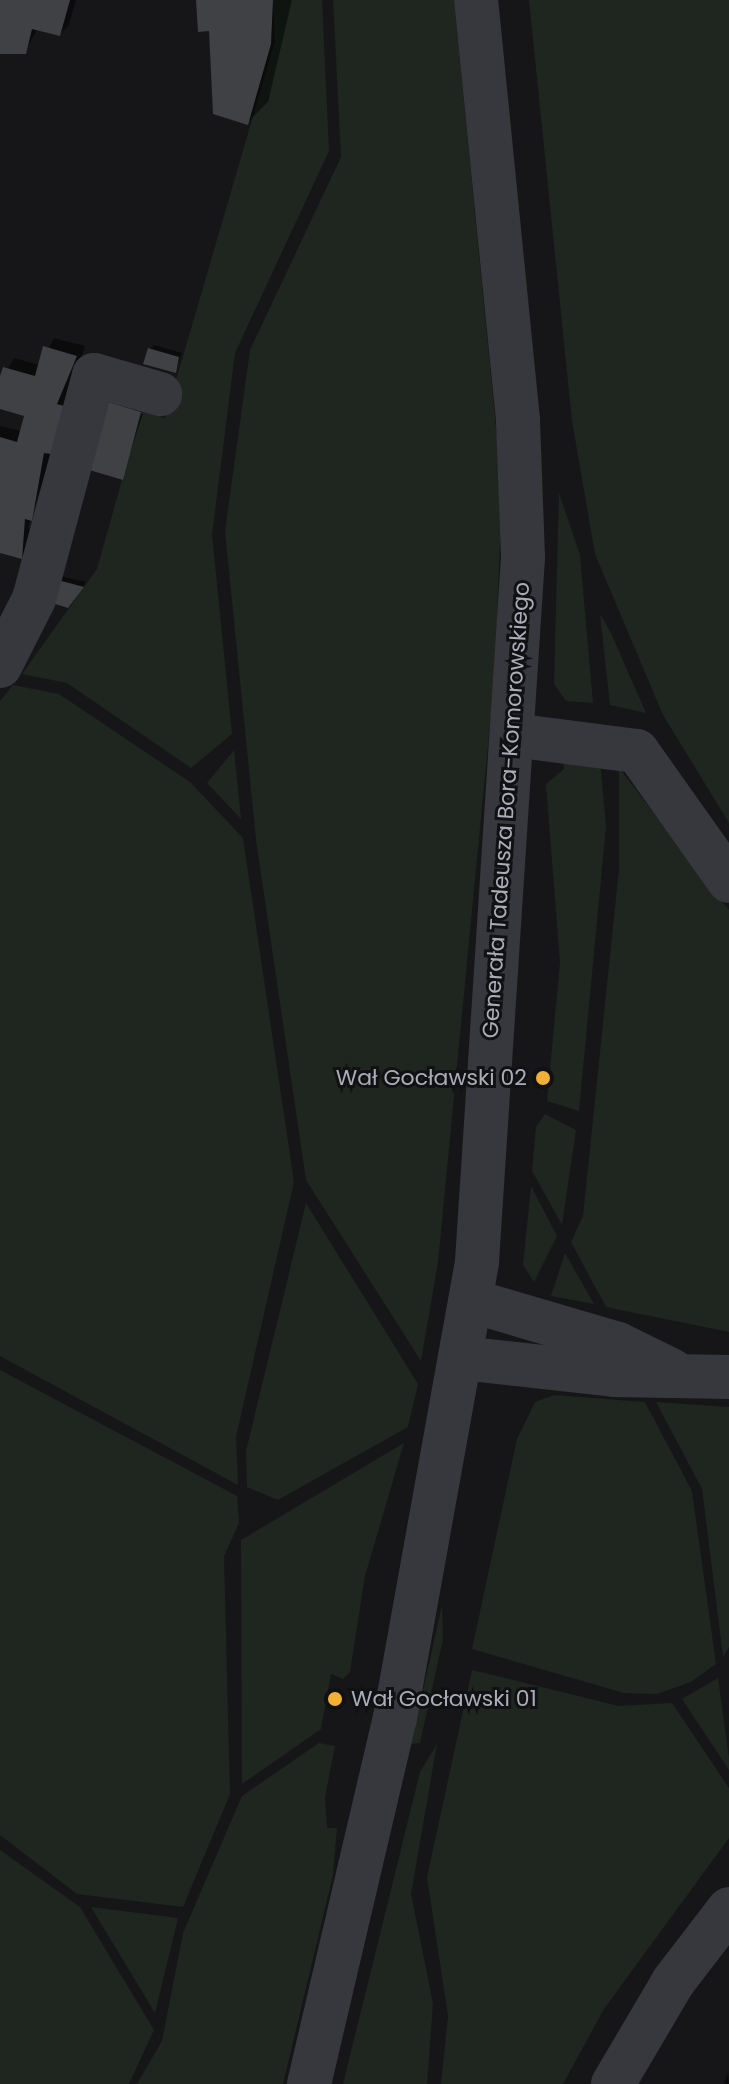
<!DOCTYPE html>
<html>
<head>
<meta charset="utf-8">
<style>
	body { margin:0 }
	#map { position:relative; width:729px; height:2084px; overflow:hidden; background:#161618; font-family:Poppins,sans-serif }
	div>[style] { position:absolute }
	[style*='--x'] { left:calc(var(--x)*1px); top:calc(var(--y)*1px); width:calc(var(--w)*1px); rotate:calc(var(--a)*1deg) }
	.green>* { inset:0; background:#1e261f }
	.shadow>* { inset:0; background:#0007 }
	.building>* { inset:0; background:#404145 }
	.minor>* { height:44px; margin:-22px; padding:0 22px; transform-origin:22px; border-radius:22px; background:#37383d }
	.dots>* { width:22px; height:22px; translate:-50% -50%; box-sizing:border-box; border:4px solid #111113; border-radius:50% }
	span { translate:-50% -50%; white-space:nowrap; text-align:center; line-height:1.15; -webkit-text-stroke:6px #111113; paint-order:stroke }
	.street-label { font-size:22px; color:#a8adb8 }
	.poi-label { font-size:22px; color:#a8adb8 }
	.right { translate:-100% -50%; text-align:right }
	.left { translate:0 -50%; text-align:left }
</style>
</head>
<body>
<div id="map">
	<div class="green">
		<i style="clip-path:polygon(273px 0,322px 0,329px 151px,235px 353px,212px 535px,232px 734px,191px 768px,67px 683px,22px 674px,97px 569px,141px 412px,165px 418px,275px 41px)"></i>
		<i style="clip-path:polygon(333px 0,454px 0,502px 489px,495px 673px,438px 1262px,421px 1361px,306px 1180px,256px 840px,225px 531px,250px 350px,341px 157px)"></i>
		<i style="clip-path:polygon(529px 0,729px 0,729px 823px,663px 715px,595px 554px,572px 421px)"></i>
		<i style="clip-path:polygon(559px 493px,580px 555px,593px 703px,566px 701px,554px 684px)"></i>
		<i style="clip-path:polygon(600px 614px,611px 633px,646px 713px,610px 705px)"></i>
		<i style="clip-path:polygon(13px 685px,59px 694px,190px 782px,243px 838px,294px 1182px,236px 1437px,238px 1485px,0 1356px,0 701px)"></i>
		<i style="clip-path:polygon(234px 750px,241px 819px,207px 783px)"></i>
		<i style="clip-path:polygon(562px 757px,600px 761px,606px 826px,579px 1111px,547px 1101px,560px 962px,546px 784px,564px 769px)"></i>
		<i style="clip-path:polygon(619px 768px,729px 910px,729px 1332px,606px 1307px,571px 1242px,583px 1216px,619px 869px)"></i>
		<i style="clip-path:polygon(545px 1114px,576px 1130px,562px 1225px,532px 1171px,536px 1127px)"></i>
		<i style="clip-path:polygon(531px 1186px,557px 1236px,534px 1282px,523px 1265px)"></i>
		<i style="clip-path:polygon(306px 1203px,418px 1384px,408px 1427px,278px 1500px,247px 1487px,246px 1451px)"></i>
		<i style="clip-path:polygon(565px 1253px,594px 1304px,551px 1296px)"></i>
		<i style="clip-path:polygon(0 1370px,237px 1496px,239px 1523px,224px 1556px,230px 1794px,183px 1907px,77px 1894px,0 1835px)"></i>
		<i style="clip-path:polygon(554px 1395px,645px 1402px,692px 1491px,716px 1664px,691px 1682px,657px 1694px,624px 1693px,472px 1649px,517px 1439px,535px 1402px)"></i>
		<i style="clip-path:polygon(656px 1402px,729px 1407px,729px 1647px,723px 1657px,702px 1489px)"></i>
		<i style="clip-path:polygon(404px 1443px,365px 1576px,350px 1672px,343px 1679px,331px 1674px,321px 1729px,242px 1784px,241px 1540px)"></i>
		<i style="clip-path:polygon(442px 1605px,443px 1639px,420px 1743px,411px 1744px)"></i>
		<i style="clip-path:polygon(472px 1670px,619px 1706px,672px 1703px,729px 1788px,729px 1838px,604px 2009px,563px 2084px,441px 2084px,448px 2016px,427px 1877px)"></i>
		<i style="clip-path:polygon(718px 1678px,729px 1758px,729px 1770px,682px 1699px)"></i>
		<i style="clip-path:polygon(319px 1743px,335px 1746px,325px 1797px,327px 1828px,337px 1828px,333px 1875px,283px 2084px,137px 2084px,162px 2041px,183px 1933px,242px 1796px)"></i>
		<i style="clip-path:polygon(437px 1744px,411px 1894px,433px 2004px,427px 2084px,343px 2084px,420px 1772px)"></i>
		<i style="clip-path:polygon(0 1850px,80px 1907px,154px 2030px,129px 2084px,0 2084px)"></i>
		<i style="clip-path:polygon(91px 1907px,178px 1918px,155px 2013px)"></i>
	</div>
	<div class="shadow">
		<i style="clip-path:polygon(0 0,76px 0,69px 25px,60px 34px,38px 28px,25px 52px,0 51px)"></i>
		<i style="clip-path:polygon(198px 0,292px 0,268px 102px,248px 122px)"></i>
		<i style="clip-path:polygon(54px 338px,85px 346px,28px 528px,36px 530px,31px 547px,21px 557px,0 551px,0 426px,22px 431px,26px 415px,0 407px,0 384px,14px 358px,40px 365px)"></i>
		<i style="clip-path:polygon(154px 345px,182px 353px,175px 371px,149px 350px)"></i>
		<i style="clip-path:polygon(107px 404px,143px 414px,122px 477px)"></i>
		<i style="clip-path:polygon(61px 576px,86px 582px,73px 601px,56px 581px)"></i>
		<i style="clip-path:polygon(728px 2072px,729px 2084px,724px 2084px)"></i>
	</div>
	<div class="building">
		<i style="clip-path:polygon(0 0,70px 0,60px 36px,32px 29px,26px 54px,0 54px)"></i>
		<i style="clip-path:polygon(196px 0,273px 0,271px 44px,248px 125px,213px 114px,209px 31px,198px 32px)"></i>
		<i style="clip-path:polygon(43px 346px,77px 356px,57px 404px,64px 406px,51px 454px,44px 453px,32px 521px,25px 519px,22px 559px,0 553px,0 437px,17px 442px,24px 416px,0 409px,0 376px,3px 367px,35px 376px)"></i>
		<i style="clip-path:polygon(148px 348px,179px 357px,176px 373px,143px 364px)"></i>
		<i style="clip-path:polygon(105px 401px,141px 412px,123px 480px,86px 469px)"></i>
		<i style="clip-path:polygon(54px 579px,84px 587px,68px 608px,49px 602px)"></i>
	</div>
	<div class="minor">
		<i style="--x:0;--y:666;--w:75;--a:-63.1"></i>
		<i style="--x:34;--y:599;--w:232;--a:-75"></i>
		<i style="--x:94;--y:375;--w:69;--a:16.1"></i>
		<i style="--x:513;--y:735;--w:125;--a:7.4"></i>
		<i style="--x:637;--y:751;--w:159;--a:54.7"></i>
		<i style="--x:472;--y:1301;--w:152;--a:16.4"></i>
		<i style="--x:618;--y:1344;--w:59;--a:26.1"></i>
		<i style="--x:461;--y:1358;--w:154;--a:6.3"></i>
		<i style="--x:614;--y:1375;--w:115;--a:1"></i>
		<i style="--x:309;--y:2084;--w:376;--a:-76.8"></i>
		<i style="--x:395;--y:1718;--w:464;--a:-79.8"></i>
		<i style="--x:477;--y:1261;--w:706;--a:-86.26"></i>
		<i style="--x:523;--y:557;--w:137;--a:-92.1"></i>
		<i style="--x:518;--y:420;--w:422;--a:-95.7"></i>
		<i style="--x:613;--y:2084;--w:118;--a:-59.5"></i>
		<i style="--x:673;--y:1982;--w:92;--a:-52.5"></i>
	</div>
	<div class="dots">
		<i style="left:543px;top:1078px;background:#f2b134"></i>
		<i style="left:335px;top:1699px;background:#f2b134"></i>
	</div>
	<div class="street-label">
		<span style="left:506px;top:810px;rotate:-86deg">Generała Tadeusza Bora-Komorowskiego</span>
	</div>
	<div class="poi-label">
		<span class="right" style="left:527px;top:1078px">Wał Gocławski 02</span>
		<span class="left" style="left:351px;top:1699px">Wał Gocławski 01</span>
	</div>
</div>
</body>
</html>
